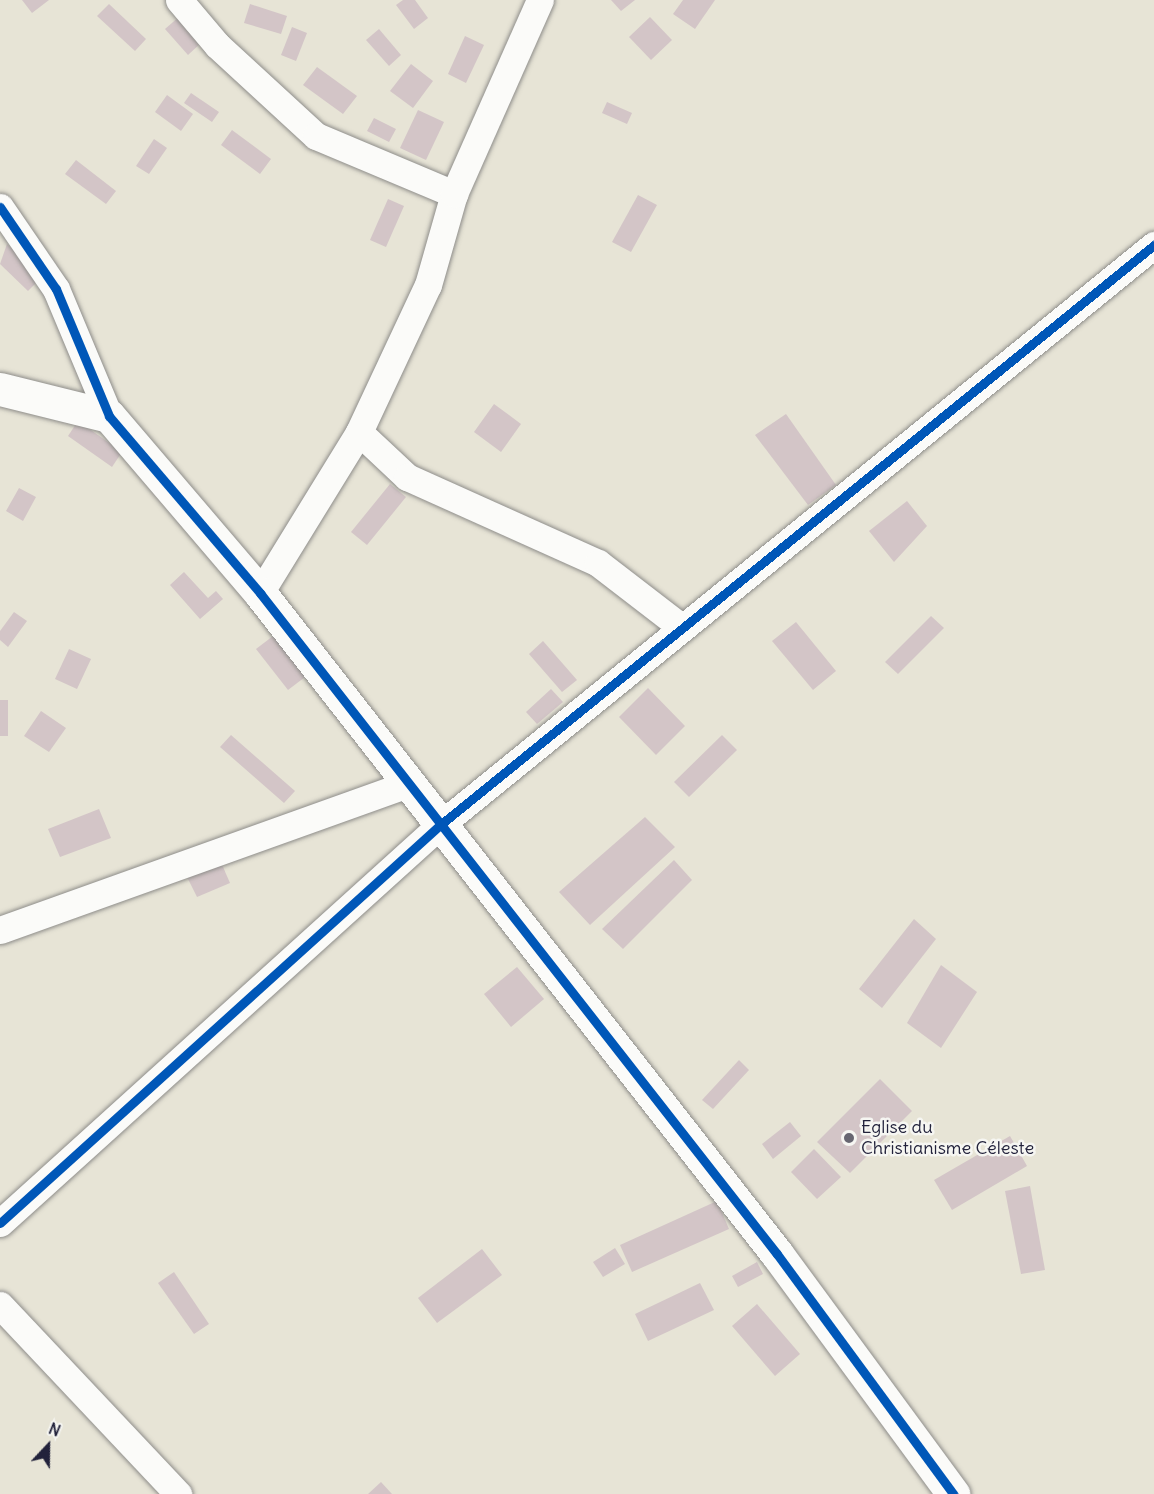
<!DOCTYPE html>
<html>
<head>
<meta charset="utf-8">
<style>
	body { margin:0 }
	#map { position:relative; width:1154px; height:1494px; overflow:hidden; background:#e7e4d6; font-family:Delius,sans-serif }
	div>[style] { position:absolute }
	[style*='--x'] { left:calc(var(--x)*1px); top:calc(var(--y)*1px); width:calc(var(--w)*1px); rotate:calc(var(--a)*1deg) }
	.building>* { inset:0; background:#d3c5c7 }
	.roads { filter:drop-shadow(0 0 2px #8e8d8a) drop-shadow(0 0 2px #8e8d8a) }
	.minor>* { height:27px; margin:-13.5px; padding:0 13.5px; transform-origin:13.5px; border-radius:13.5px; background:#fbfbf9 }
	.tertiary>* { height:33px; margin:-16.5px; padding:0 16.5px; transform-origin:16.5px; border-radius:16.5px; background:#fbfbf9 }
	.cycleway>* { height:9px; margin:-4.5px; padding:0 4.5px; transform-origin:4.5px; border-radius:4.5px; background:#0057b8 }
	.dots>* { width:16px; height:16px; translate:-50% -50%; box-sizing:border-box; border:3px solid #f6f6f2; border-radius:50% }
	span { translate:-50% -50%; white-space:nowrap; text-align:center; line-height:1.15; -webkit-text-stroke:5px #f6f6f2; paint-order:stroke }
	.poi-label { font-size:18px; color:#22223b }
	.left { translate:0 -50%; text-align:left }
	.north { position:absolute; left:18px; top:1416px; width:60px; height:60px; -webkit-text-stroke:4px #f6f6f2; paint-order:stroke; rotate:22deg; font-size:16px; font-weight:700; line-height:24px; text-align:center; color:#22223b }
	.north::after { content:''; display:block; margin:auto; width:21px; height:27px; background:#22223b; clip-path:polygon(50% 0,100% 100%,50% 72%,0 100%) }
</style>
</head>
<body>
<div id="map">
	<div class="building">
		<i style="clip-path:polygon(22px 0,49px 0,32px 13px)"></i>
		<i style="clip-path:polygon(403px 0,415px 0,428px 18px,414px 29px,396px 5px)"></i>
		<i style="clip-path:polygon(611px 0,635px 0,621px 11px)"></i>
		<i style="clip-path:polygon(683px 0,715px 0,695px 29px,673px 14px)"></i>
		<i style="clip-path:polygon(109px 4px,146px 39px,135px 51px,97px 16px)"></i>
		<i style="clip-path:polygon(250px 4px,287px 16px,281px 34px,244px 23px)"></i>
		<i style="clip-path:polygon(180px 16px,202px 42px,188px 55px,165px 29px)"></i>
		<i style="clip-path:polygon(650px 17px,672px 40px,651px 60px,629px 37px)"></i>
		<i style="clip-path:polygon(292px 27px,307px 33px,296px 61px,281px 55px)"></i>
		<i style="clip-path:polygon(379px 29px,401px 55px,389px 66px,366px 40px)"></i>
		<i style="clip-path:polygon(465px 36px,484px 45px,466px 83px,448px 74px)"></i>
		<i style="clip-path:polygon(411px 64px,433px 81px,413px 108px,390px 91px)"></i>
		<i style="clip-path:polygon(317px 67px,357px 96px,343px 114px,303px 85px)"></i>
		<i style="clip-path:polygon(191px 93px,219px 112px,212px 122px,184px 103px)"></i>
		<i style="clip-path:polygon(167px 95px,193px 114px,181px 131px,155px 112px)"></i>
		<i style="clip-path:polygon(607px 102px,632px 113px,627px 124px,602px 113px)"></i>
		<i style="clip-path:polygon(418px 110px,444px 122px,426px 160px,400px 148px)"></i>
		<i style="clip-path:polygon(374px 118px,396px 129px,389px 142px,367px 131px)"></i>
		<i style="clip-path:polygon(232px 130px,271px 159px,260px 174px,221px 145px)"></i>
		<i style="clip-path:polygon(154px 139px,167px 148px,149px 174px,136px 166px)"></i>
		<i style="clip-path:polygon(76px 160px,116px 191px,106px 204px,65px 174px)"></i>
		<i style="clip-path:polygon(638px 195px,657px 205px,631px 252px,612px 242px)"></i>
		<i style="clip-path:polygon(388px 199px,404px 206px,386px 247px,370px 240px)"></i>
		<i style="clip-path:polygon(7px 244px,42px 277px,28px 291px,0 264px)"></i>
		<i style="clip-path:polygon(494px 404px,521px 424px,501px 452px,474px 432px)"></i>
		<i style="clip-path:polygon(786px 414px,836px 485px,808px 505px,755px 435px)"></i>
		<i style="clip-path:polygon(78px 421px,122px 452px,112px 467px,68px 436px)"></i>
		<i style="clip-path:polygon(390px 484px,406px 497px,367px 545px,351px 532px)"></i>
		<i style="clip-path:polygon(19px 488px,36px 497px,23px 521px,6px 511px)"></i>
		<i style="clip-path:polygon(907px 501px,927px 526px,894px 562px,869px 531px)"></i>
		<i style="clip-path:polygon(184px 572px,208px 598px,216px 591px,223px 599px,200px 619px,170px 585px)"></i>
		<i style="clip-path:polygon(14px 612px,27px 621px,8px 647px,0 640px,0 631px)"></i>
		<i style="clip-path:polygon(931px 616px,944px 628px,898px 674px,885px 662px)"></i>
		<i style="clip-path:polygon(796px 622px,836px 671px,813px 690px,772px 641px)"></i>
		<i style="clip-path:polygon(277px 633px,309px 674px,288px 690px,256px 649px)"></i>
		<i style="clip-path:polygon(543px 641px,577px 680px,562px 692px,529px 654px)"></i>
		<i style="clip-path:polygon(69px 649px,91px 659px,77px 689px,55px 679px)"></i>
		<i style="clip-path:polygon(648px 688px,685px 726px,656px 755px,619px 717px)"></i>
		<i style="clip-path:polygon(551px 689px,563px 702px,537px 724px,526px 712px)"></i>
		<i style="clip-path:polygon(0 700px,8px 700px,8px 736px,0 736px)"></i>
		<i style="clip-path:polygon(41px 711px,66px 728px,49px 752px,24px 736px)"></i>
		<i style="clip-path:polygon(231px 735px,295px 791px,284px 803px,220px 747px)"></i>
		<i style="clip-path:polygon(722px 735px,737px 750px,689px 797px,674px 782px)"></i>
		<i style="clip-path:polygon(99px 809px,111px 838px,60px 857px,48px 829px)"></i>
		<i style="clip-path:polygon(645px 817px,675px 847px,590px 925px,559px 892px)"></i>
		<i style="clip-path:polygon(220px 860px,230px 883px,197px 897px,186px 875px)"></i>
		<i style="clip-path:polygon(674px 860px,692px 880px,623px 949px,602px 929px)"></i>
		<i style="clip-path:polygon(914px 919px,936px 939px,882px 1008px,859px 989px)"></i>
		<i style="clip-path:polygon(941px 965px,977px 992px,941px 1048px,907px 1023px)"></i>
		<i style="clip-path:polygon(517px 967px,544px 999px,511px 1027px,484px 994px)"></i>
		<i style="clip-path:polygon(739px 1060px,749px 1070px,713px 1109px,702px 1100px)"></i>
		<i style="clip-path:polygon(880px 1079px,912px 1111px,850px 1173px,817px 1142px)"></i>
		<i style="clip-path:polygon(790px 1122px,801px 1136px,773px 1159px,762px 1144px)"></i>
		<i style="clip-path:polygon(1010px 1136px,1027px 1166px,952px 1210px,934px 1180px)"></i>
		<i style="clip-path:polygon(814px 1149px,841px 1177px,817px 1199px,791px 1172px)"></i>
		<i style="clip-path:polygon(1030px 1186px,1045px 1270px,1021px 1274px,1005px 1191px)"></i>
		<i style="clip-path:polygon(717px 1201px,729px 1229px,632px 1272px,620px 1245px)"></i>
		<i style="clip-path:polygon(615px 1248px,625px 1264px,603px 1277px,593px 1262px)"></i>
		<i style="clip-path:polygon(482px 1249px,502px 1275px,437px 1323px,418px 1298px)"></i>
		<i style="clip-path:polygon(757px 1262px,763px 1274px,738px 1287px,732px 1276px)"></i>
		<i style="clip-path:polygon(174px 1272px,209px 1324px,194px 1334px,158px 1283px)"></i>
		<i style="clip-path:polygon(700px 1283px,714px 1310px,648px 1341px,635px 1314px)"></i>
		<i style="clip-path:polygon(757px 1304px,800px 1354px,775px 1376px,732px 1326px)"></i>
		<i style="clip-path:polygon(381px 1482px,392px 1494px,368px 1494px)"></i>
	</div>
	<div class="roads">
		<div class="minor">
			<i style="--x:179;--y:0;--w:59;--a:49.8"></i>
			<i style="--x:217;--y:45;--w:134;--a:42.6"></i>
			<i style="--x:316;--y:136;--w:150;--a:22.8"></i>
			<i style="--x:0;--y:207;--w:99;--a:55.7"></i>
			<i style="--x:56;--y:289;--w:138;--a:67.3"></i>
			<i style="--x:359;--y:432;--w:66;--a:43.2"></i>
			<i style="--x:407;--y:477;--w:209;--a:24.2"></i>
			<i style="--x:598;--y:563;--w:105;--a:37.6"></i>
			<i style="--x:260;--y:593;--w:189;--a:-58.4"></i>
			<i style="--x:359;--y:432;--w:162;--a:-64.9"></i>
			<i style="--x:428;--y:285;--w:95;--a:-74.1"></i>
			<i style="--x:454;--y:194;--w:212;--a:-66.1"></i>
			<i style="--x:0;--y:930;--w:433;--a:-19.7"></i>
			<i style="--x:0;--y:1223;--w:593;--a:-42.13"></i>
			<i style="--x:440;--y:825;--w:920;--a:-39.09"></i>
			<i style="--x:0;--y:1305;--w:260;--a:46.7"></i>
		</div>
		<div class="tertiary">
			<i style="--x:0;--y:389;--w:112;--a:13.9"></i>
			<i style="--x:109;--y:416;--w:233;--a:49.5"></i>
			<i style="--x:260;--y:593;--w:839;--a:51.97"></i>
			<i style="--x:777;--y:1254;--w:298;--a:53.7"></i>
		</div>
	</div>
	<div class="cycleway">
		<i style="--x:0;--y:207;--w:99;--a:55.7"></i>
		<i style="--x:56;--y:289;--w:138;--a:67.3"></i>
		<i style="--x:109;--y:416;--w:233;--a:49.5"></i>
		<i style="--x:260;--y:593;--w:839;--a:51.97"></i>
		<i style="--x:777;--y:1254;--w:298;--a:53.7"></i>
		<i style="--x:0;--y:1223;--w:593;--a:-42.13"></i>
		<i style="--x:440;--y:825;--w:920;--a:-39.09"></i>
	</div>
	<div class="dots">
		<i style="left:849px;top:1138px;background:#676671"></i>
	</div>
	<div class="poi-label">
		<span class="left" style="left:861px;top:1138px">Eglise du<br>Christianisme Céleste</span>
	</div>
	<div class="north">N</div>
</div>
</body>
</html>
